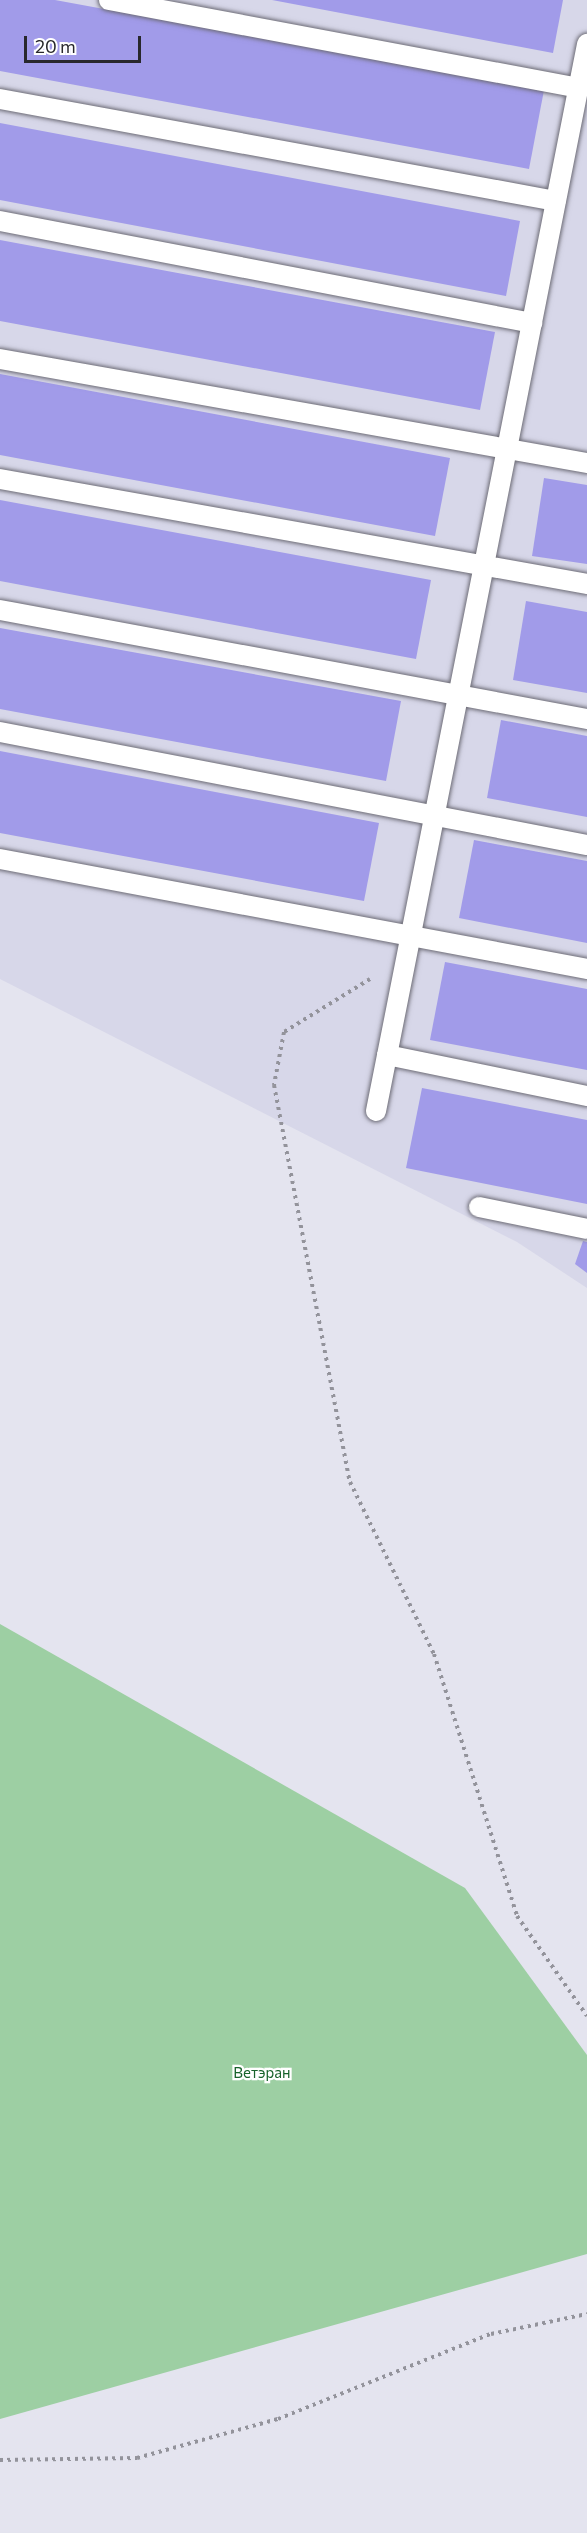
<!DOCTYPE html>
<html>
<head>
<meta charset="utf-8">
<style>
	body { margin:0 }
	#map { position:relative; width:587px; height:2533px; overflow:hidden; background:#e4e4ef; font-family:Commissioner,sans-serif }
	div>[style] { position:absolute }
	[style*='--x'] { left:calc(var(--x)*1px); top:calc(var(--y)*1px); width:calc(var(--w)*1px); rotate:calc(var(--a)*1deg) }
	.built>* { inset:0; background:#d7d7e9 }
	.green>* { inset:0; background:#9dcfa3 }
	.building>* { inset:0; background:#a19be9 }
	.path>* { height:4px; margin-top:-2px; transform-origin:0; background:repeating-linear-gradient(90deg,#93939b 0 3px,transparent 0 7.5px) }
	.roads { filter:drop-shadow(0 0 2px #6d6c76) drop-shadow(0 0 2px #6d6c76) }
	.lane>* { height:20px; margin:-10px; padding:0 10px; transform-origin:10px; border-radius:10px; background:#fff }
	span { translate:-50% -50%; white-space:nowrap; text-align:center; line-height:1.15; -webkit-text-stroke:4.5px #fff; paint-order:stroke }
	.park-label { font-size:15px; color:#18632b }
	.scale { position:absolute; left:24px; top:36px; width:117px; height:27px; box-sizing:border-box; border:3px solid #28282c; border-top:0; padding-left:8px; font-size:18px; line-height:21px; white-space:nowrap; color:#28282c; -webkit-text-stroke:4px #fff; paint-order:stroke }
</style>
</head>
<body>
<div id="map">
	<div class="built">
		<i style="clip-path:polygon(0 0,587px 0,587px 1288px,517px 1242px,0 979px)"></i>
	</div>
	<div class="green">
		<i style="clip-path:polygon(0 1624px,465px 1888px,587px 2055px,587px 2254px,0 2419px)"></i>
	</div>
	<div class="building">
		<i style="clip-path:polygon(0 0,55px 0,544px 90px,529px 169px,0 71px)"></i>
		<i style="clip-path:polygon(272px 0,563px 0,553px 53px)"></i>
		<i style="clip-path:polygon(0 123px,520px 221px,506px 296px,0 200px)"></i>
		<i style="clip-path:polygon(0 240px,495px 332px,480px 410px,0 321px)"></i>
		<i style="clip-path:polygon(0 374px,450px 458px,435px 536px,0 455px)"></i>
		<i style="clip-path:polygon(544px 478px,587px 485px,587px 564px,532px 556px)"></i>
		<i style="clip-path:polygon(0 500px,431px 580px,416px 659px,0 581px)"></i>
		<i style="clip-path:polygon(526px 601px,587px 612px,587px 693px,513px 680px)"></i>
		<i style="clip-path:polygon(0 628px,401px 701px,386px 781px,0 709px)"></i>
		<i style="clip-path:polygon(501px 720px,587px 736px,587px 817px,487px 798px)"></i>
		<i style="clip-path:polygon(0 751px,379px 823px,364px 901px,0 833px)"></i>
		<i style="clip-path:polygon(474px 840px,587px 861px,587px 943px,459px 918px)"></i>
		<i style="clip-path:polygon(445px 962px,587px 989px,587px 1070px,430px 1040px)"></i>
		<i style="clip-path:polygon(422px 1088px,587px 1120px,587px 1204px,406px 1168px)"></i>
		<i style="clip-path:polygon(583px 1241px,587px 1242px,587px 1273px,575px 1264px)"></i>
	</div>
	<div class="path">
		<i style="--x:370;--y:979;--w:101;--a:148.4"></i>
		<i style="--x:284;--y:1032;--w:54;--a:100.7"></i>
		<i style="--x:274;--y:1085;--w:404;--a:79.2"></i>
		<i style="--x:350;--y:1482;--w:191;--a:64"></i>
		<i style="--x:434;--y:1654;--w:275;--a:72.4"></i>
		<i style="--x:517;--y:1916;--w:122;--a:55"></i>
		<i style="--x:0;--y:2460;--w:137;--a:-0.8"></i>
		<i style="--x:137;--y:2458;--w:146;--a:-15.5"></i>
		<i style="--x:278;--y:2419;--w:229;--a:-21.8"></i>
		<i style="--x:491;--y:2334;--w:98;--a:-11.8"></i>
	</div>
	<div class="roads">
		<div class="lane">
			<i style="--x:109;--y:0;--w:477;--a:10.6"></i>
			<i style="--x:0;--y:99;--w:565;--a:10.4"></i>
			<i style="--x:0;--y:221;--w:542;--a:10.85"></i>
			<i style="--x:0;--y:359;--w:596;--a:10.05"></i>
			<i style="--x:0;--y:479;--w:596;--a:10.14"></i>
			<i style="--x:0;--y:610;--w:597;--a:10.52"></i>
			<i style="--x:0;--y:732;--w:598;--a:10.9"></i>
			<i style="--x:0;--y:859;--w:597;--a:10.61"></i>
			<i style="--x:387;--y:1055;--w:204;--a:11.6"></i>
			<i style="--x:376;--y:1111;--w:1088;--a:-78.81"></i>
			<i style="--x:479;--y:1207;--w:110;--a:11.5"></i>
		</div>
	</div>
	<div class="park-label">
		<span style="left:262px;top:2073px">Ветэран</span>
	</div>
	<div class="scale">20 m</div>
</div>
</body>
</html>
